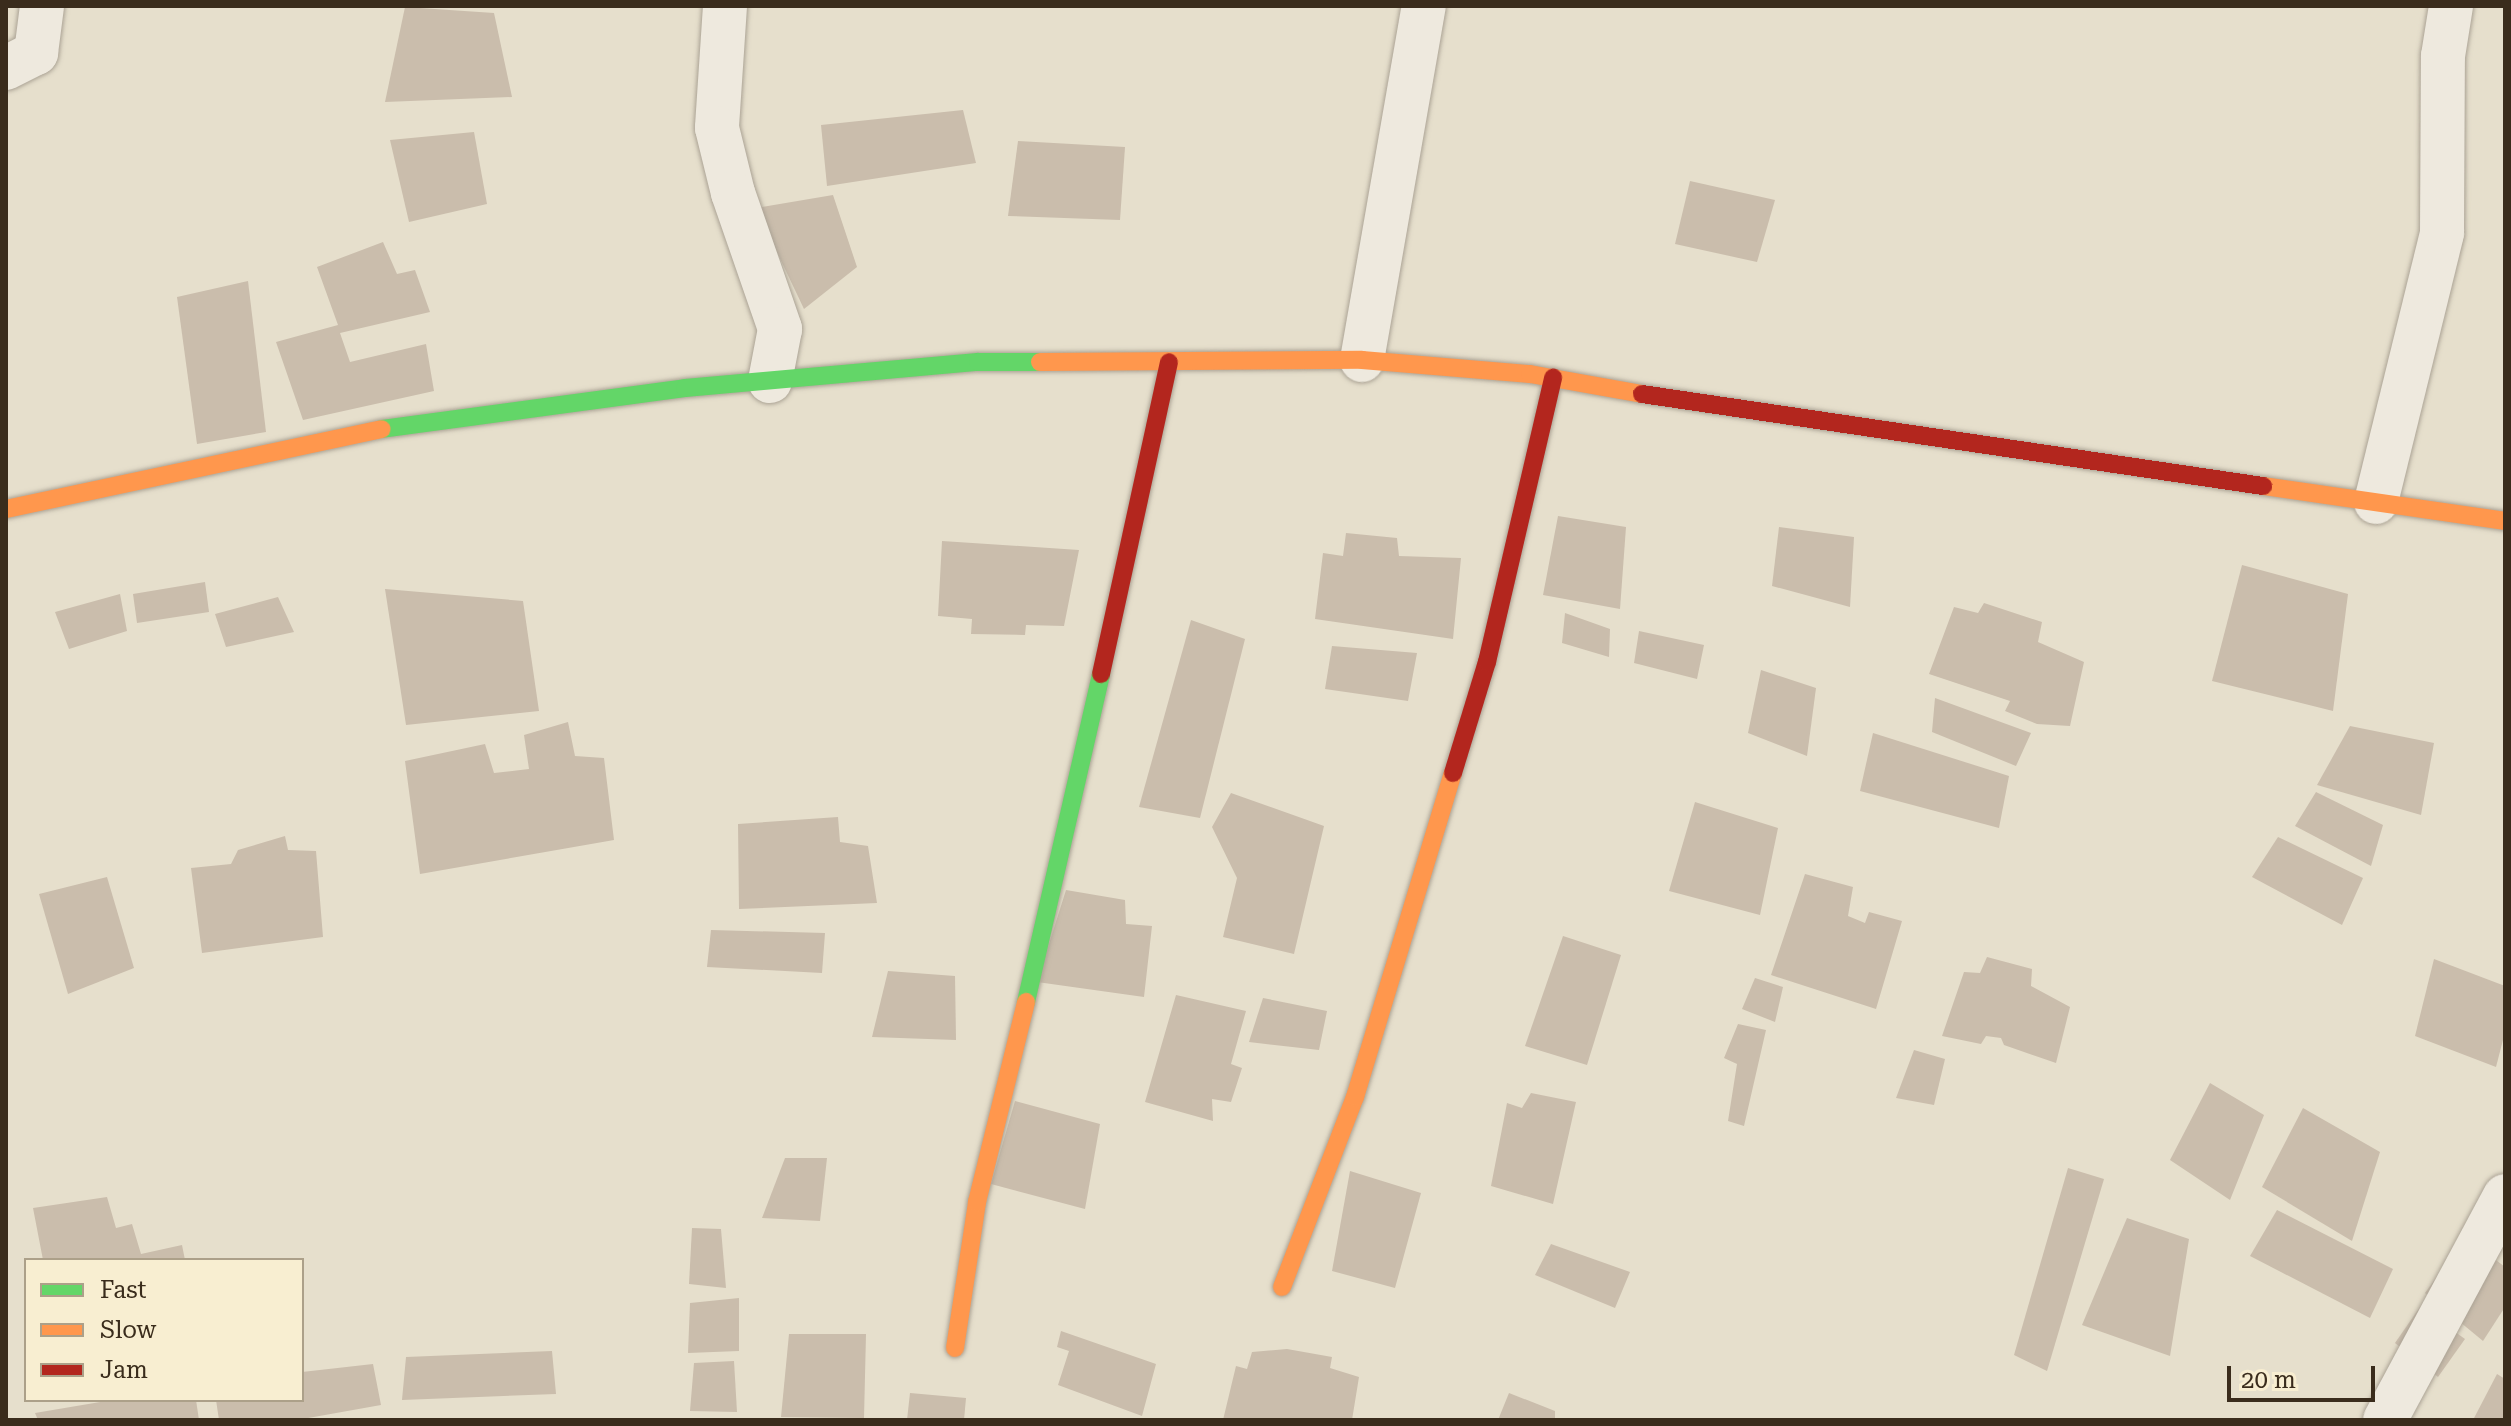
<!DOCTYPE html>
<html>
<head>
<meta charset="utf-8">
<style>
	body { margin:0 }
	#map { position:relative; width:2511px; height:1426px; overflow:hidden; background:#e6dfcc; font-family:"Roboto Serif",serif }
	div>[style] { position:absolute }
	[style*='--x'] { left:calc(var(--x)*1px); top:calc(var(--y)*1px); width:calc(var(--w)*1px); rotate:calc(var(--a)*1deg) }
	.building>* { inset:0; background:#cabdac }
	.roads { filter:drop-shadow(0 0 2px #aba395) drop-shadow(0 0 2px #aba395) }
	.street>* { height:44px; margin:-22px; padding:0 22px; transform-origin:22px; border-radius:22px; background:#eee9de }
	.fast>* { height:18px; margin:-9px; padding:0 9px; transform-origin:9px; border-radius:9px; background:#63d668 }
	.slow>* { height:18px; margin:-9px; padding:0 9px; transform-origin:9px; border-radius:9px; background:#ff974d }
	.jam>* { height:18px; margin:-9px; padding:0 9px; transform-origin:9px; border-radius:9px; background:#b3261e }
	span { translate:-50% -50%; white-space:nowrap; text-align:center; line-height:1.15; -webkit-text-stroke:7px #f8eed1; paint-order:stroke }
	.frame { position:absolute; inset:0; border:8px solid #3a2c1c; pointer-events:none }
	.legend { position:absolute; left:24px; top:1258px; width:280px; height:144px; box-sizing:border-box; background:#f8eed1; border:2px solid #aca089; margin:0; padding:10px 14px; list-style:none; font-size:24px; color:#3a2c1c }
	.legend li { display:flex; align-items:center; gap:16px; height:40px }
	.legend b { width:40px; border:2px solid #aca089 }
	.scale { position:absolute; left:2227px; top:1366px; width:148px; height:36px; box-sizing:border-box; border:4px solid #3a2c1c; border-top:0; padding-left:10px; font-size:24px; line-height:28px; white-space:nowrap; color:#3a2c1c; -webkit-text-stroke:6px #f8eed1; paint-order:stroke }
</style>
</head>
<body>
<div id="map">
	<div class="building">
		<i style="clip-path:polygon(405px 7px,494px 13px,512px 97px,385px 102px)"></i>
		<i style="clip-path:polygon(963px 110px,976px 163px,827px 186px,821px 125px)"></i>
		<i style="clip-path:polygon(474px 132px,487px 204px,409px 222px,390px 140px)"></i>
		<i style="clip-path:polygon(1018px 141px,1125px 147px,1120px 220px,1008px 216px)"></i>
		<i style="clip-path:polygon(1690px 181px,1775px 200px,1757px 262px,1675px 244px)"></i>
		<i style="clip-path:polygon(833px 195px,857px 267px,804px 309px,756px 208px)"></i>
		<i style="clip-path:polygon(383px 242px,397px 274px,415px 270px,430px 312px,340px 333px,350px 362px,426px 344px,434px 391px,303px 420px,276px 342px,338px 325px,317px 267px)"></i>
		<i style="clip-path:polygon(248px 281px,266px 432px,197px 444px,177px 297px)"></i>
		<i style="clip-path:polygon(1558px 516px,1626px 527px,1620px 609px,1543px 595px)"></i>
		<i style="clip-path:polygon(1779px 527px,1854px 537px,1850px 607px,1772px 586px)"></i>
		<i style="clip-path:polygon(1346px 533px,1397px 538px,1399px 556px,1461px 558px,1453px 639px,1315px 619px,1323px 553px,1343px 556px)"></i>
		<i style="clip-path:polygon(942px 541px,1079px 550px,1064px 626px,1026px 625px,1025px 635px,971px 634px,972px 619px,938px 616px)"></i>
		<i style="clip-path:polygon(2242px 565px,2348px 594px,2333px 711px,2212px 681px)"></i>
		<i style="clip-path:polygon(205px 582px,209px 612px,137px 623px,133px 594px)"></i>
		<i style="clip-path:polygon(385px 589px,523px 601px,539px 711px,406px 725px)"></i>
		<i style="clip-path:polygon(120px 594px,127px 631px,69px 649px,55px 612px)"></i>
		<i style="clip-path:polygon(278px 597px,294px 632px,226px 647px,215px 614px)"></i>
		<i style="clip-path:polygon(1984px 603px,2042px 622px,2038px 642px,2084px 662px,2070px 726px,2037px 724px,2005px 711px,2010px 701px,1929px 674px,1954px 607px,1978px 613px)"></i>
		<i style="clip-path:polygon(1565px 613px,1610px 629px,1609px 657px,1562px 643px)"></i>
		<i style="clip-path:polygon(1191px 620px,1245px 639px,1200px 818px,1139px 807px)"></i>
		<i style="clip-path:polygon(1639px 631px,1704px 645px,1697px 679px,1634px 663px)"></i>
		<i style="clip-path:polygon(1332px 646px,1417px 653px,1408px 701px,1325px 689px)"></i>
		<i style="clip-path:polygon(1761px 670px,1816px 688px,1807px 756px,1748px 733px)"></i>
		<i style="clip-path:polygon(1935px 698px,2031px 733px,2016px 766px,1932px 732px)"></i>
		<i style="clip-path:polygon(568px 722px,575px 756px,604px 758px,614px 840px,420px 874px,405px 761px,485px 744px,494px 773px,529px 769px,524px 735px)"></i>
		<i style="clip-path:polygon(2350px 726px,2434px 743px,2421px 815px,2317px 785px)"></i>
		<i style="clip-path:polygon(1873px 733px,2009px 776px,1999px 828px,1860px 791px)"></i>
		<i style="clip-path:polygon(2316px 792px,2383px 825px,2371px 866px,2295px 826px)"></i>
		<i style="clip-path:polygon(1231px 793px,1324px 826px,1294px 954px,1223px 937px,1237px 878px,1212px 827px)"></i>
		<i style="clip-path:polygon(1695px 802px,1778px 828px,1760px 915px,1669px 891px)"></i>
		<i style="clip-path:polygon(838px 817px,840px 842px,868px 846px,877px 903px,739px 909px,738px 824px)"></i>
		<i style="clip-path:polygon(285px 836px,288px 850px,316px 851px,323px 937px,202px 953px,191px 868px,231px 864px,238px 850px)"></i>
		<i style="clip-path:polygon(2278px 837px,2363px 878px,2342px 925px,2252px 877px)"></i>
		<i style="clip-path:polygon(1805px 874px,1853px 887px,1848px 916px,1865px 923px,1869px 912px,1902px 921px,1876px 1009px,1771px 975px)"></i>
		<i style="clip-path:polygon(107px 877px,134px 968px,68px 994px,39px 894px)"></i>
		<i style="clip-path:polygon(1066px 890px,1125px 900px,1126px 924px,1152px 926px,1144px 997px,1037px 982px)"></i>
		<i style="clip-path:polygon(711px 930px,825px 933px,822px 973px,707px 967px)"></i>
		<i style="clip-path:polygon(1563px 936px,1621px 955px,1587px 1065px,1525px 1046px)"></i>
		<i style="clip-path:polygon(1987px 957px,2032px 969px,2031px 986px,2070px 1007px,2056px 1063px,2004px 1045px,2001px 1038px,1986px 1036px,1981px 1044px,1942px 1036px,1964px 972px,1980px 973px)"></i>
		<i style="clip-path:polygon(2434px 959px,2505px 986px,2505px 1032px,2496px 1067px,2415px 1036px)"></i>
		<i style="clip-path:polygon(888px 971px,955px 976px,956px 1040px,872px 1037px)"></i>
		<i style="clip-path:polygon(1755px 978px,1783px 987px,1775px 1022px,1742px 1009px)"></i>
		<i style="clip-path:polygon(1176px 995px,1246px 1011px,1231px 1064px,1242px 1068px,1231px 1102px,1212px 1099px,1213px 1121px,1145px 1102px)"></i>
		<i style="clip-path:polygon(1263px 998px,1327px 1011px,1319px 1050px,1249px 1042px)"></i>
		<i style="clip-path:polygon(1738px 1024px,1766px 1030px,1744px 1126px,1728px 1121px,1737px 1064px,1724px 1058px)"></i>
		<i style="clip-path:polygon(1914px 1050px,1945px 1059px,1934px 1105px,1896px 1098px)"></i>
		<i style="clip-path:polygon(2210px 1083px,2264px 1115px,2230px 1200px,2170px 1160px)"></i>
		<i style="clip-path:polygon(1531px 1093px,1576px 1102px,1553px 1204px,1491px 1186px,1507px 1103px,1522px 1108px)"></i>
		<i style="clip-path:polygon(1015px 1101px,1100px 1124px,1085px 1209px,991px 1184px)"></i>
		<i style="clip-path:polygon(2303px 1108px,2380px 1152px,2352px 1241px,2262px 1187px)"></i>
		<i style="clip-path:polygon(785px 1158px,827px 1158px,820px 1221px,762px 1218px)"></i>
		<i style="clip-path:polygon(2068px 1168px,2104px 1179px,2047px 1371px,2014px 1355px)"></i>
		<i style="clip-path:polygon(1350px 1171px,1421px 1193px,1395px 1288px,1332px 1271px)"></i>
		<i style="clip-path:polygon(107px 1197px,116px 1228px,132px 1224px,141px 1254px,182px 1245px,185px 1260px,43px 1260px,33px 1208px)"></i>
		<i style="clip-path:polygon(2277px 1210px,2393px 1269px,2370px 1318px,2250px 1256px)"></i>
		<i style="clip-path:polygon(2127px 1218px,2189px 1239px,2170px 1356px,2082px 1325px)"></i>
		<i style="clip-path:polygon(692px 1228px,721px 1229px,726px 1288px,689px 1284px)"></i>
		<i style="clip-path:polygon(2466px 1237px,2505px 1267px,2505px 1307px,2483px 1341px,2425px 1293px)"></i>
		<i style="clip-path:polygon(1551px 1244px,1630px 1272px,1615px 1308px,1535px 1275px)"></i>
		<i style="clip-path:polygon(739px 1298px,739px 1351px,688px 1353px,690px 1303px)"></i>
		<i style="clip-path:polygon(2420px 1307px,2465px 1339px,2438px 1377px,2395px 1343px)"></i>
		<i style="clip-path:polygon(1061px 1331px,1156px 1364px,1142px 1416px,1058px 1385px,1069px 1351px,1057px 1347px)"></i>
		<i style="clip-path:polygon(789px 1334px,866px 1334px,864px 1418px,781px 1417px)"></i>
		<i style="clip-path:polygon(1287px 1349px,1332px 1357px,1330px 1368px,1359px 1377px,1352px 1420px,1223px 1420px,1236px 1366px,1247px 1369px,1252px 1352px)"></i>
		<i style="clip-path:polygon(552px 1351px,556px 1394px,402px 1400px,406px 1357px)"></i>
		<i style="clip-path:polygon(734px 1361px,737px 1412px,690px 1411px,694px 1363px)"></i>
		<i style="clip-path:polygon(373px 1364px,381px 1405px,297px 1420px,219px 1420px,216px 1400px,302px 1400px,302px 1372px)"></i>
		<i style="clip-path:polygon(2497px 1374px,2505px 1379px,2505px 1420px,2473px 1420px)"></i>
		<i style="clip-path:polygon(910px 1393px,966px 1398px,964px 1420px,907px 1420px)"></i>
		<i style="clip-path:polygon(1509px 1393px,1555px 1411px,1555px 1420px,1498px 1420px)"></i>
		<i style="clip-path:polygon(112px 1400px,196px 1400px,199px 1420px,38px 1420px,35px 1413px)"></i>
	</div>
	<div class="roads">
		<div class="street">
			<i style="--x:725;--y:6;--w:122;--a:93.8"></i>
			<i style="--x:717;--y:128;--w:67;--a:76.2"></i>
			<i style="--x:733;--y:193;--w:144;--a:70.9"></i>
			<i style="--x:780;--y:329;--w:53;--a:100.9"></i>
			<i style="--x:6;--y:68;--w:34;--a:-27"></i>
			<i style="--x:36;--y:53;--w:47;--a:-82.7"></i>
			<i style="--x:1362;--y:360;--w:359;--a:-80.1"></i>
			<i style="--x:2376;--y:502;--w:277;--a:-76.2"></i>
			<i style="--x:2442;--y:233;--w:177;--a:-89.7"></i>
			<i style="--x:2443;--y:56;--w:51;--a:-80.9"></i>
			<i style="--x:2385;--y:1420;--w:254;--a:-61.8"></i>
		</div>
		<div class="fast">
			<i style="--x:382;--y:429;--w:306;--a:-7.7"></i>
			<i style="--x:685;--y:388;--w:294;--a:-5.1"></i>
			<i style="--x:978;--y:362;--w:62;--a:0"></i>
			<i style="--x:1026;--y:1002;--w:336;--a:-77.1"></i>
		</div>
		<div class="slow">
			<i style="--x:1040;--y:362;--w:322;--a:-0.4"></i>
			<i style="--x:1362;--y:360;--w:169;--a:4.8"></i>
			<i style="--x:1530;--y:374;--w:114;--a:10.1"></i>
			<i style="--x:2263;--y:486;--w:245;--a:8.2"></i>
			<i style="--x:6;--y:509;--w:384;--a:-12"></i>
			<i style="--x:1282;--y:1287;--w:204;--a:-69"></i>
			<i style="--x:1355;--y:1097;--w:338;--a:-73.2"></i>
			<i style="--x:955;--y:1348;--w:148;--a:-81.4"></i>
			<i style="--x:977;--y:1202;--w:206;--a:-76.2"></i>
		</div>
		<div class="jam">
			<i style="--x:1642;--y:394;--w:628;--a:8.43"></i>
			<i style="--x:1101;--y:674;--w:319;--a:-77.7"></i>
			<i style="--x:1453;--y:773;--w:116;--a:-73"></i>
			<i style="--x:1487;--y:662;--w:292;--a:-76.9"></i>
		</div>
	</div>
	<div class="frame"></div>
	<ul class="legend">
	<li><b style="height:10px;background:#63d668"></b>Fast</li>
	<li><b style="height:10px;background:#ff974d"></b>Slow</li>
	<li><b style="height:10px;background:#b3261e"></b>Jam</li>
	</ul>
	<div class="scale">20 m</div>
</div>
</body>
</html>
